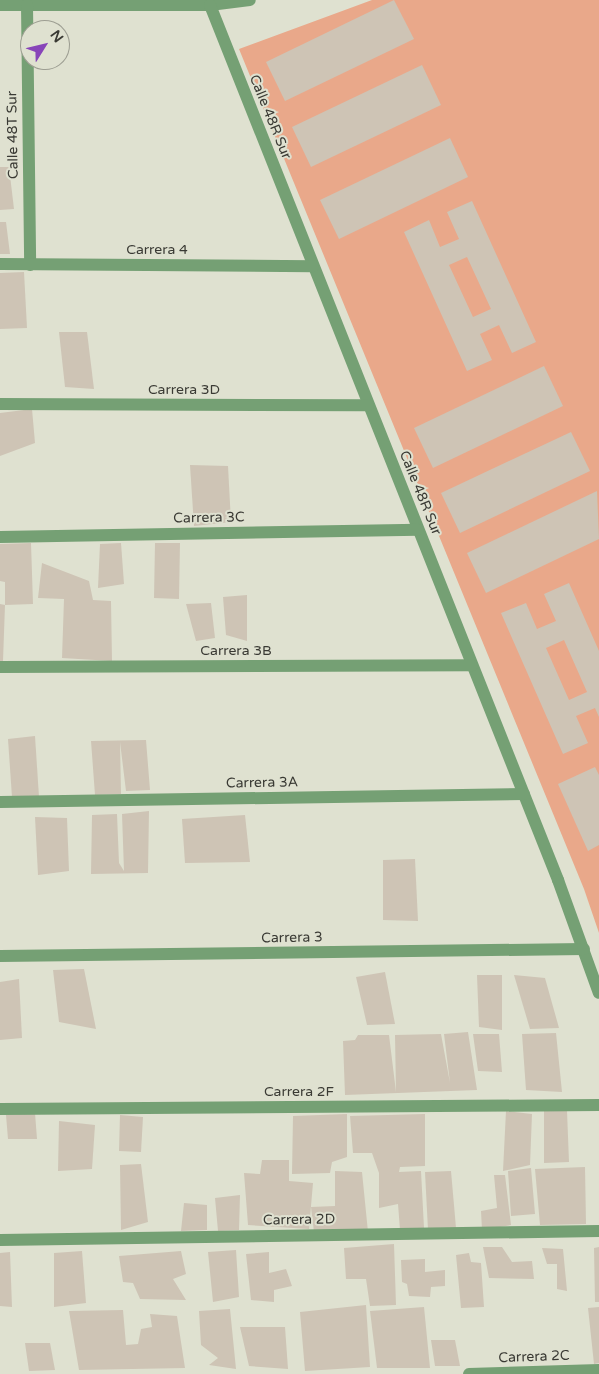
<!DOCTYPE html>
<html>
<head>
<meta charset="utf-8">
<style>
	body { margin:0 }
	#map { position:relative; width:599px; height:1374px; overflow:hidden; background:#dfe1d0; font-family:"Varela Round",sans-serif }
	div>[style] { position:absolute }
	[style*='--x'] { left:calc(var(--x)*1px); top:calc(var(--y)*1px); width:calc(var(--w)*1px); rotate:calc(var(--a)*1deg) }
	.green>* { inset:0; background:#e9a88a }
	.building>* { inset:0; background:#cec4b5 }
	.minor>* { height:12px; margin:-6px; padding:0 6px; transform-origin:6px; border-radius:6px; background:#75a074 }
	span { translate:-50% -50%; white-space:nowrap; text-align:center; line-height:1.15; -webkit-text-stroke:4px #dfe1d0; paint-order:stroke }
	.street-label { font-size:14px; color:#3a3a34 }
	.north { position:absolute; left:20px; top:20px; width:50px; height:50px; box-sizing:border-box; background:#dfe1d0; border:1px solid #9d9e92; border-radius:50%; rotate:54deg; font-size:14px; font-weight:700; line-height:20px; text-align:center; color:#3a3a34 }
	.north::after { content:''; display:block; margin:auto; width:18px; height:22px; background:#8845b9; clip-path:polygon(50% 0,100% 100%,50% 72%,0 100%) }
</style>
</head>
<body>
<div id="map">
	<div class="green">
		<i style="clip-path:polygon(372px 0,599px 0,599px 933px,584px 889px,239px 49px)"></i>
	</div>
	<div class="building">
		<i style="clip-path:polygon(394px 0,414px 39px,285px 101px,266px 62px)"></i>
		<i style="clip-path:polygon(422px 65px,441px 105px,311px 167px,292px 127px)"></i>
		<i style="clip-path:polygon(450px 138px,468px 177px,339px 239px,320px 200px)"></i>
		<i style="clip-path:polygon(0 167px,9px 167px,14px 209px,0 210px)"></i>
		<i style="clip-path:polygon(evenodd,472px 201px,536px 342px,512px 353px,499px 325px,480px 334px,492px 360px,467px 371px,404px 232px,429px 220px,440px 247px,459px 239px,447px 212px,472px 201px,467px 257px,491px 309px,473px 317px,449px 265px,467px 257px)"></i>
		<i style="clip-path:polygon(0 222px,6px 222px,10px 254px,0 254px)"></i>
		<i style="clip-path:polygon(24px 272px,27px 328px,0 329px,0 273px)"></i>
		<i style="clip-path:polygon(59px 332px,87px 332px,94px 389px,65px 387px)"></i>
		<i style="clip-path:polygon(544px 366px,563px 406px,433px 468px,414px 428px)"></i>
		<i style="clip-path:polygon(32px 409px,35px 443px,0 456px,0 413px)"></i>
		<i style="clip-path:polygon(571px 432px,590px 471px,460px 533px,441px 493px)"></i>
		<i style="clip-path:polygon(190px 465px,228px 466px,231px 522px,194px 526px)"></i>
		<i style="clip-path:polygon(597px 491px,599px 539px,486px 593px,467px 553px)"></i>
		<i style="clip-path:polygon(31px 543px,33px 604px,5px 605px,5px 582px,0 581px,0 544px)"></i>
		<i style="clip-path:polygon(121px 543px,124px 584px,98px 588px,100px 544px)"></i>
		<i style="clip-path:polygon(155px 543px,180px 543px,179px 599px,154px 598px)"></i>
		<i style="clip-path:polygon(42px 563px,89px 581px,93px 600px,111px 601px,112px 661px,62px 658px,64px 599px,38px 598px)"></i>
		<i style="clip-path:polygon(evenodd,569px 583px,599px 651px,599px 717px,595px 708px,576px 716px,588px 743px,563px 754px,501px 613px,526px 603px,537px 629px,556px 621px,544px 594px,569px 583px,564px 640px,587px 692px,569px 700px,546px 648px,564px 640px)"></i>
		<i style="clip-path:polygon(247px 595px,247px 641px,226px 635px,223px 597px)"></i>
		<i style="clip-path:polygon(211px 603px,215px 638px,196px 641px,186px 604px)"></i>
		<i style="clip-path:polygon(0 604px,5px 605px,3px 661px,0 661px)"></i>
		<i style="clip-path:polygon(35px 736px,39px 797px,12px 797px,8px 739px)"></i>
		<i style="clip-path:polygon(146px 740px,150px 790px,126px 791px,120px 742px,121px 794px,95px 795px,91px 741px)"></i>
		<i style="clip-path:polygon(595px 767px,599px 775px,599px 845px,588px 851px,558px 784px)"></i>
		<i style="clip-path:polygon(149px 811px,148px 873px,91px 874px,92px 815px,117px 814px,119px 863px,124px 871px,122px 814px)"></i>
		<i style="clip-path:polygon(245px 815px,250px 862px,185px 863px,182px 819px)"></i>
		<i style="clip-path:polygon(35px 817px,67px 818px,69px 871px,38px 875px)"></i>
		<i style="clip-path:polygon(415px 859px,418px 921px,383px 920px,383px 860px)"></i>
		<i style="clip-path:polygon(84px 969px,96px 1029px,59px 1022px,53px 970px)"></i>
		<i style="clip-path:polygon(385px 972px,395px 1024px,367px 1025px,356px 977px)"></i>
		<i style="clip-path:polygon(477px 975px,502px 975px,502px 1030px,479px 1027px)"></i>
		<i style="clip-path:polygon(514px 975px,545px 978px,559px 1028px,530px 1029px)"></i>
		<i style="clip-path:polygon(19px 979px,22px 1038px,0 1040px,0 982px)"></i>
		<i style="clip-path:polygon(468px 1032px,477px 1090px,345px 1095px,343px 1041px,355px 1040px,358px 1035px,389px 1035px,396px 1092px,395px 1035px,441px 1034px,450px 1083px,444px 1034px)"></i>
		<i style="clip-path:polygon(556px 1033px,562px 1092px,526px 1090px,522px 1034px)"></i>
		<i style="clip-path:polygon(473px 1034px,499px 1034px,502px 1072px,478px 1071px)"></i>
		<i style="clip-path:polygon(544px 1110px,567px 1111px,569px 1162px,544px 1163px)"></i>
		<i style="clip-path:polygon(506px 1111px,532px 1114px,530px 1165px,503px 1171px)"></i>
		<i style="clip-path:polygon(35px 1113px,37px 1139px,8px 1139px,6px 1115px)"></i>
		<i style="clip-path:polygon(347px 1114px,347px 1157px,332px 1162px,330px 1173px,292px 1174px,293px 1116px)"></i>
		<i style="clip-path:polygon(425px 1114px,425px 1166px,400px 1167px,399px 1172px,421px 1171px,424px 1228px,400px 1230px,398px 1204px,379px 1208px,379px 1173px,372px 1153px,353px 1153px,350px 1116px)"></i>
		<i style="clip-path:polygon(120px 1115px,143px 1117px,141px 1152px,119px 1151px)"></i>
		<i style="clip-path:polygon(59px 1121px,95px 1125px,92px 1169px,58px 1171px)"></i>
		<i style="clip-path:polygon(262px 1160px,289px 1160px,289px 1181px,313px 1183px,309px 1229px,248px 1225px,244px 1173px,260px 1174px)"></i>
		<i style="clip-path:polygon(141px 1164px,148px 1222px,121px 1230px,120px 1165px)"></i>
		<i style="clip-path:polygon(585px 1167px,586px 1224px,540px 1225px,535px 1169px)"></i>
		<i style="clip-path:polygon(531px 1168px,535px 1214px,511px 1216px,508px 1171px)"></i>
		<i style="clip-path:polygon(335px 1171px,362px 1172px,368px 1232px,314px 1232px,311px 1207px,335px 1206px)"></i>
		<i style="clip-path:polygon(451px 1171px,456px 1228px,428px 1230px,425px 1172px)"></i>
		<i style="clip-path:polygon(494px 1175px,505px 1175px,511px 1225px,482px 1230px,481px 1211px,497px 1208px)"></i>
		<i style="clip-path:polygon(240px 1195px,239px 1230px,218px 1231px,215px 1198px)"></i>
		<i style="clip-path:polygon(184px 1203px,207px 1205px,207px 1230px,181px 1231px)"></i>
		<i style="clip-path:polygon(394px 1244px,396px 1305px,370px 1306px,366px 1279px,346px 1279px,344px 1248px)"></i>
		<i style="clip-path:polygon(483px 1247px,502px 1247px,512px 1262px,532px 1261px,534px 1279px,489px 1278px)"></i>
		<i style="clip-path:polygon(599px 1247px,599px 1302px,595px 1302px,594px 1248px)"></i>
		<i style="clip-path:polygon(542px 1248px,563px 1249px,567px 1291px,557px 1289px,557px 1264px,547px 1264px)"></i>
		<i style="clip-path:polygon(236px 1250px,239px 1297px,213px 1302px,208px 1252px)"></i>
		<i style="clip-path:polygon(82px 1251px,86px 1303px,54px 1307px,54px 1253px)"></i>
		<i style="clip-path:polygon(181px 1251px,186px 1274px,173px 1279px,186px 1300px,140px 1299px,133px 1283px,123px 1282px,119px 1256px)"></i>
		<i style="clip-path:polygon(10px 1252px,12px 1307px,0 1306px,0 1253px)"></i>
		<i style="clip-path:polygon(269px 1252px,269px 1273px,286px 1269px,292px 1286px,274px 1290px,274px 1302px,251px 1300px,246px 1254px)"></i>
		<i style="clip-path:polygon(469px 1253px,471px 1262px,481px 1263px,484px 1307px,461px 1308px,456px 1255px)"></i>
		<i style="clip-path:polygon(425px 1259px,425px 1272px,445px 1270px,445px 1286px,431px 1287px,430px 1297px,409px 1296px,407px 1284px,402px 1282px,401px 1260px)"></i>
		<i style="clip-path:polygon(366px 1305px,370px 1367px,305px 1371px,300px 1312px)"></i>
		<i style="clip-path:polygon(424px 1307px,430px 1368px,377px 1368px,370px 1311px)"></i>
		<i style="clip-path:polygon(599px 1307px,599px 1363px,594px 1364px,588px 1308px)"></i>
		<i style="clip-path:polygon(230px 1309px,236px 1369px,209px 1365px,218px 1358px,201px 1345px,199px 1311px)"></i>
		<i style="clip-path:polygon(123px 1310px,126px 1345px,138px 1344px,141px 1329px,152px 1327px,150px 1314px,177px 1316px,185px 1368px,79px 1370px,69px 1311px)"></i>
		<i style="clip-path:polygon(240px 1327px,285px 1327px,288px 1369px,249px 1366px)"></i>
		<i style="clip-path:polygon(431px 1340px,455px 1340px,460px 1366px,435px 1366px)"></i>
		<i style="clip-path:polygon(25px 1343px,50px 1343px,55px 1370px,29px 1371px)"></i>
	</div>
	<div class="minor">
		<i style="--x:0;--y:5;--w:210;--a:0"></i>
		<i style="--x:210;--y:5;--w:40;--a:-7.1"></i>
		<i style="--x:27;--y:5;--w:260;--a:89.3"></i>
		<i style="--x:210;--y:5;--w:942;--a:68.31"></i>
		<i style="--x:558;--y:880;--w:120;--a:70.1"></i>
		<i style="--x:0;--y:264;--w:313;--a:0.4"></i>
		<i style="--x:0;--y:404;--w:368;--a:0.2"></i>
		<i style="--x:0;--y:537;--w:418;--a:-1"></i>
		<i style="--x:0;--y:667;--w:472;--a:-0.2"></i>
		<i style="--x:0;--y:802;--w:524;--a:-0.87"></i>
		<i style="--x:0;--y:956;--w:584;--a:-0.69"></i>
		<i style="--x:0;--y:1109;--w:599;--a:-0.38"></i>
		<i style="--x:0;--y:1240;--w:599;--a:-0.86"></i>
		<i style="--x:469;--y:1374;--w:130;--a:-1.8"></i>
	</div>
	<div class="street-label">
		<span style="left:270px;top:117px;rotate:68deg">Calle 48R Sur</span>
		<span style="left:13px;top:135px;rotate:-91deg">Calle 48T Sur</span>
		<span style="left:157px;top:250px">Carrera 4</span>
		<span style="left:184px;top:390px">Carrera 3D</span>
		<span style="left:420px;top:493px;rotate:68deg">Calle 48R Sur</span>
		<span style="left:209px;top:518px;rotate:-1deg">Carrera 3C</span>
		<span style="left:236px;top:651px">Carrera 3B</span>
		<span style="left:262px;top:783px;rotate:-1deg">Carrera 3A</span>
		<span style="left:292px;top:938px;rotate:-1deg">Carrera 3</span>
		<span style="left:299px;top:1092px">Carrera 2F</span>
		<span style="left:299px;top:1220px;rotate:-1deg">Carrera 2D</span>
		<span style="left:534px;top:1357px;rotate:-2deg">Carrera 2C</span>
	</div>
	<div class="north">N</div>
</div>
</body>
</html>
